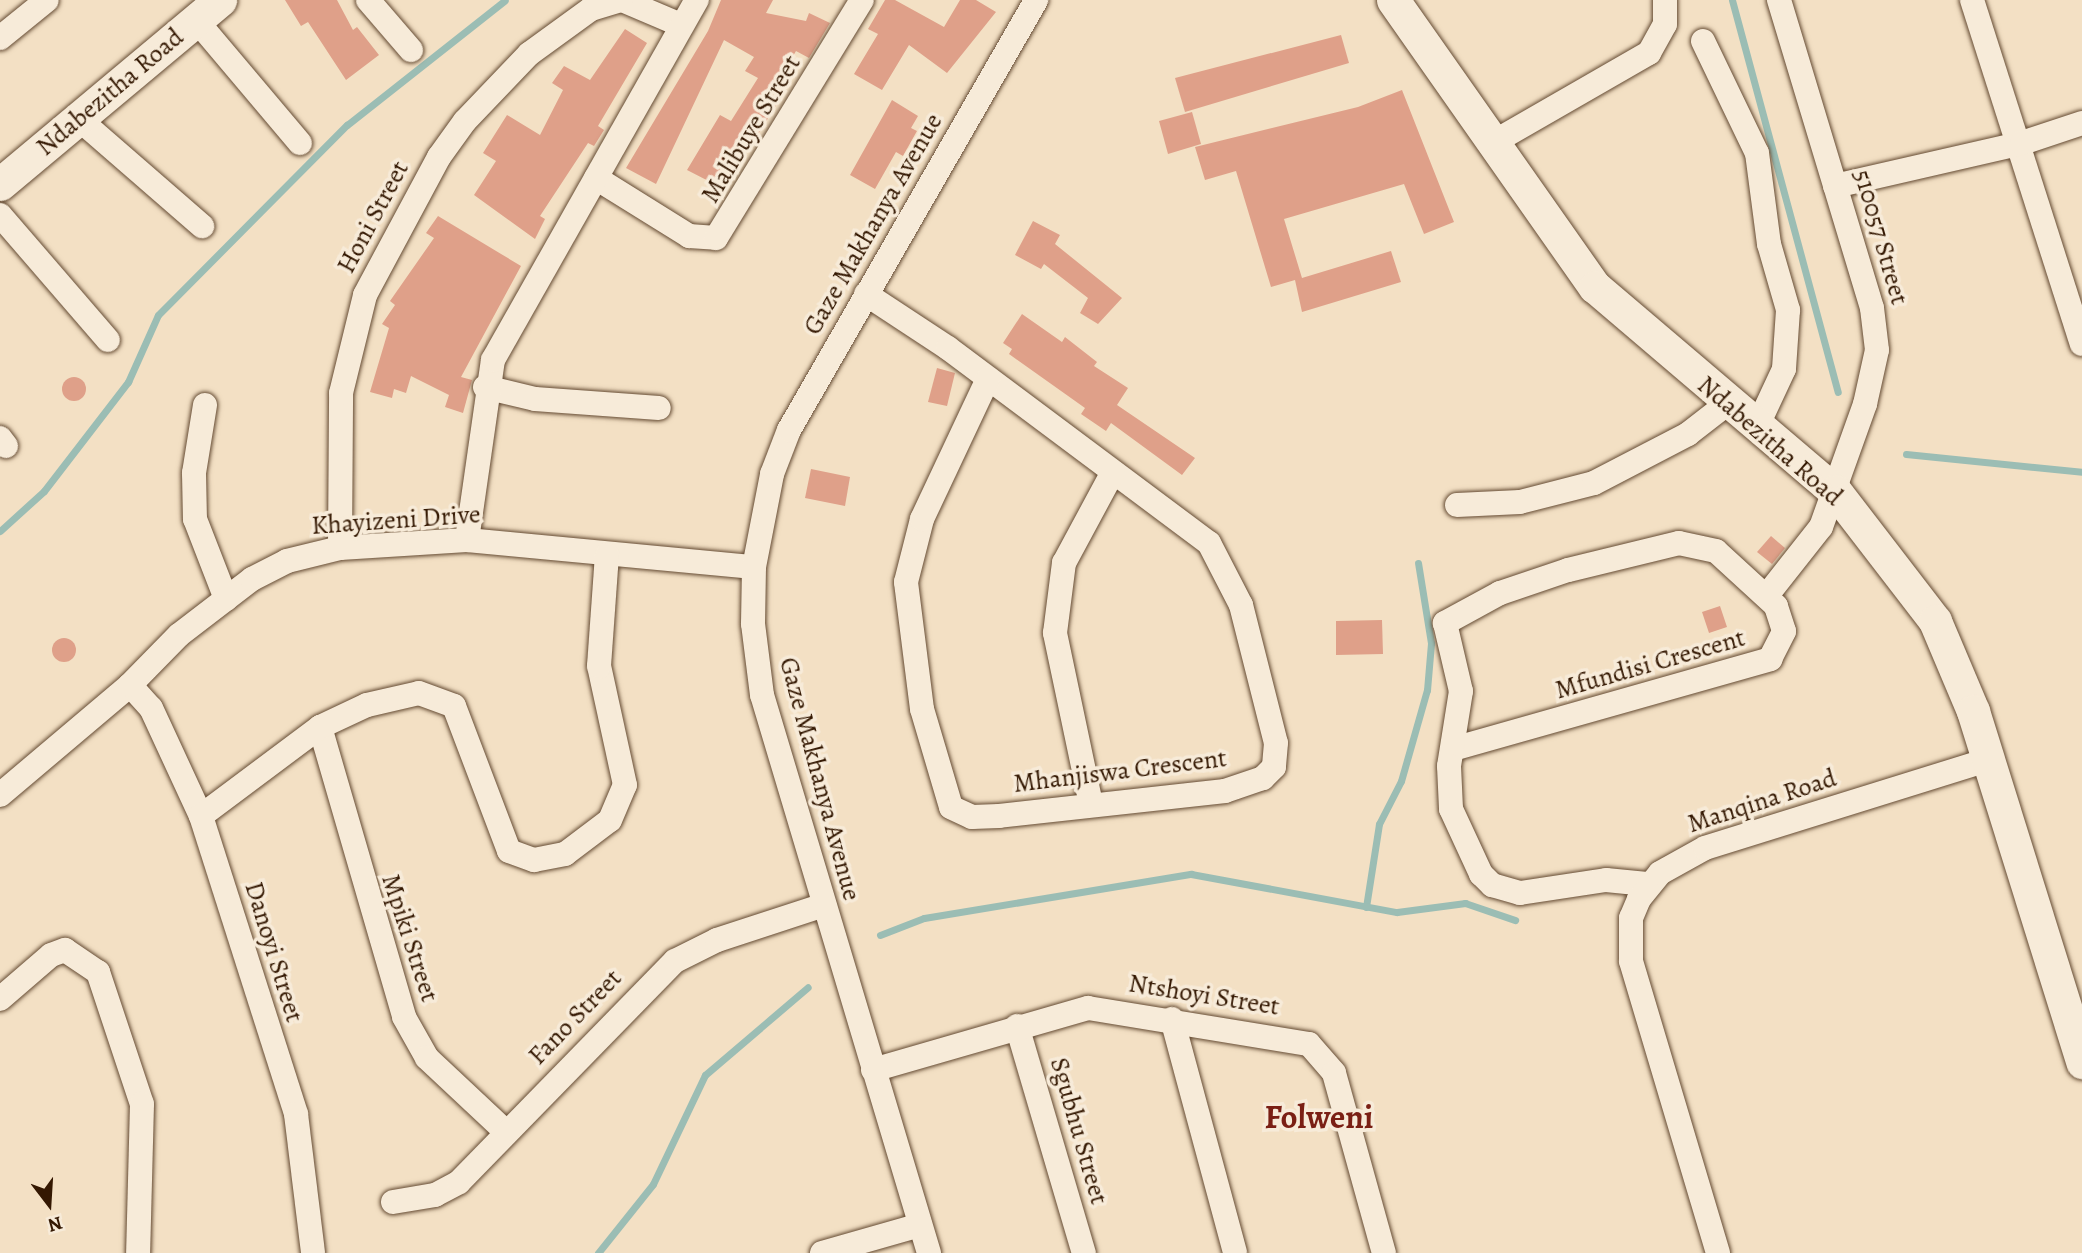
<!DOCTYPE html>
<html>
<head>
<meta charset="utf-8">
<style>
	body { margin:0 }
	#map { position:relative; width:2082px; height:1253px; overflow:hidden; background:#f3e0c4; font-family:Alegreya,serif }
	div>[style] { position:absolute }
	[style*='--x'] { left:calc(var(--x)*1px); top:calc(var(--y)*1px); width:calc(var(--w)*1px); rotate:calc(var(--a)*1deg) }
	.stream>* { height:7px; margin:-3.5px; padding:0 3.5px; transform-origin:3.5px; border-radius:3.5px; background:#9bbdb4 }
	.building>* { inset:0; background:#dfa089 }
	.round { border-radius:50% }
	.roads { filter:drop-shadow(0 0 2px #644a32) drop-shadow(0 0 2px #644a32) }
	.street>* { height:24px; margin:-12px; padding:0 12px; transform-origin:12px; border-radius:12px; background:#f7ebd9 }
	.secondary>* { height:33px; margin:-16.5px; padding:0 16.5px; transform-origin:16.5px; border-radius:16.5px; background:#f7ebd9 }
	span { translate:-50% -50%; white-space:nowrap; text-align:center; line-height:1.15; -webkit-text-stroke:7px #f7ebd9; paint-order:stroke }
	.street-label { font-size:26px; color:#341802 }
	.district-label { font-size:33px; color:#7a1f14; font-weight:700 }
	.north { position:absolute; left:14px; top:1169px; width:70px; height:70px; -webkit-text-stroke:5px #f7ebd9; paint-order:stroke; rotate:163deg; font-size:19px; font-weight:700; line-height:28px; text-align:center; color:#341802 }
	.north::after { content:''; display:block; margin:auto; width:24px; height:32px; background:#341802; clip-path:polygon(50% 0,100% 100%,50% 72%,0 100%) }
</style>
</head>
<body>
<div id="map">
	<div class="stream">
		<i style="--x:1732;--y:0;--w:406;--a:74.9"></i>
		<i style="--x:1906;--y:454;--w:177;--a:5.8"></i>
		<i style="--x:0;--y:531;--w:59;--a:-42.3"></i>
		<i style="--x:44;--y:491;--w:138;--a:-52.4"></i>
		<i style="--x:128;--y:382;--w:73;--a:-65.9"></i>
		<i style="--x:158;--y:315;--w:268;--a:-45.2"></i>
		<i style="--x:347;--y:125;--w:201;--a:-38.3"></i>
		<i style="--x:1366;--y:907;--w:84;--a:-81.1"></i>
		<i style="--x:1379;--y:824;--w:48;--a:-62.9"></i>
		<i style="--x:1401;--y:781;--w:95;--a:-74.1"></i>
		<i style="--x:1427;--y:690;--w:47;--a:-85.1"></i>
		<i style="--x:1431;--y:643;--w:81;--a:-99.2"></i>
		<i style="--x:880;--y:935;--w:47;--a:-21.1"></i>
		<i style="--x:924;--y:918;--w:271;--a:-9.4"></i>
		<i style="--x:1191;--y:874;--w:209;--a:10.5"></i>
		<i style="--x:1397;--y:912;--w:69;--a:-7.5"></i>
		<i style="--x:1465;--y:903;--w:53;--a:18.8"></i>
		<i style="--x:598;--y:1253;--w:88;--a:-51.4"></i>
		<i style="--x:653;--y:1184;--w:121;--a:-64.5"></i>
		<i style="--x:705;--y:1075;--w:135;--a:-40.5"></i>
	</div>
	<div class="building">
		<i style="clip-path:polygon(285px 0,337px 0,353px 30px,357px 27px,379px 55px,346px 80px,308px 22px,301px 26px)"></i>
		<i style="clip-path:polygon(721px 0,773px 0,766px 13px,806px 21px,809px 13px,830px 23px,809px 58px,796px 51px,771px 93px,780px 99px,724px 189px,687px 170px,720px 115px,731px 121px,758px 78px,745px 71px,754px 57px,724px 40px,656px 184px,626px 168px,708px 31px)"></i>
		<i style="clip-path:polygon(885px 0,895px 0,944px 27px,960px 0,976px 0,996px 12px,947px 73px,909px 45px,882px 90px,854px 74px,878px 34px,868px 29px)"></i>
		<i style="clip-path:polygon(625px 29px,647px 43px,598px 126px,604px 130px,594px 146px,588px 143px,540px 216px,545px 219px,535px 239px,474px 195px,496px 161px,483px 153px,507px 115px,540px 135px,563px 90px,552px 83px,564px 66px,590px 80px)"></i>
		<i style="clip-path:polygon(1341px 35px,1349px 63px,1185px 112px,1175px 78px)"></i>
		<i style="clip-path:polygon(1402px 90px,1454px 222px,1424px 234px,1404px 184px,1284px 219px,1302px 278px,1391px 251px,1401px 282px,1302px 312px,1295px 280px,1271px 287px,1236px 171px,1205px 180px,1195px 147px,1358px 107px)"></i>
		<i style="clip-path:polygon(892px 100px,918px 116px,911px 128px,917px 131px,903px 156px,896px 152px,875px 189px,850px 175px)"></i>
		<i style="clip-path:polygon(1192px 112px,1201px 144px,1168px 154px,1159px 121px)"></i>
		<i style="clip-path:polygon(438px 216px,521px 266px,461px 377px,472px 380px,463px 413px,445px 407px,449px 395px,411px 376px,406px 393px,394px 389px,392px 398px,370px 392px,389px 328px,382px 324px,395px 305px,390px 301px,434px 238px,426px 233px)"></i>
		<i style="clip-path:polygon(1033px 221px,1060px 235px,1055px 244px,1122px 298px,1098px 324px,1080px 313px,1088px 298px,1044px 264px,1041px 269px,1015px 255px)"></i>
		<i style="clip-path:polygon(1022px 314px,1062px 342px,1065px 337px,1097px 362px,1094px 366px,1128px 388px,1117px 405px,1195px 458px,1182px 475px,1111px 423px,1106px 431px,1081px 414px,1085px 408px,1009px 354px,1012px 349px,1003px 343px)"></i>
		<i style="clip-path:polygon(937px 368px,955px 373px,947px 406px,928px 402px)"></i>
		<i class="round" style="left:62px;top:377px;width:24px;height:24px"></i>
		<i style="clip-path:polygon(811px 469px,850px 477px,845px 506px,805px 498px)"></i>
		<i style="clip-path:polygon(1771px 536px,1785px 548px,1772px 564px,1757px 552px)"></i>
		<i style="clip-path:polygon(1720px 606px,1727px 627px,1709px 633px,1702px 612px)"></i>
		<i style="clip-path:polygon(1382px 620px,1383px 654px,1336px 655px,1336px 621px)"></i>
		<i class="round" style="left:52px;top:638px;width:24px;height:24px"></i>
	</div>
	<div class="roads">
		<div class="street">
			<i style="--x:368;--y:0;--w:66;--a:49.3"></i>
			<i style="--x:622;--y:0;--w:64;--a:23"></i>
			<i style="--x:1972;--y:0;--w:361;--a:72.3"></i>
			<i style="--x:196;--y:20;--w:161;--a:49.8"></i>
			<i style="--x:0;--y:38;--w:60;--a:-39"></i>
			<i style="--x:1703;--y:41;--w:124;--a:64.3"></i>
			<i style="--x:1757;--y:153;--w:92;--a:82.5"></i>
			<i style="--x:1769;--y:244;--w:69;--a:73.9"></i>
			<i style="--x:1788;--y:310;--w:59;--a:93.9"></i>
			<i style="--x:1784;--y:369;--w:64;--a:115"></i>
			<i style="--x:80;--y:120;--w:162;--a:41"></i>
			<i style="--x:1494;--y:142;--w:179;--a:-29.9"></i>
			<i style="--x:1649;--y:53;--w:33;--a:-61"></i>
			<i style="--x:1665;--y:24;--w:24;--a:-90"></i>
			<i style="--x:596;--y:178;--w:110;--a:31.9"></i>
			<i style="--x:689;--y:236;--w:27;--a:4"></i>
			<i style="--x:716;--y:238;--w:279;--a:-58.5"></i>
			<i style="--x:1835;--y:186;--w:192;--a:-12.9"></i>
			<i style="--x:2022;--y:143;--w:63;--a:-18.4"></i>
			<i style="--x:0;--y:215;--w:165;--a:49.2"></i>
			<i style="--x:866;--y:294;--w:98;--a:33.4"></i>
			<i style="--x:948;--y:348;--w:326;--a:36.8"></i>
			<i style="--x:1209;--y:543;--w:70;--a:62.7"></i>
			<i style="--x:1241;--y:605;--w:142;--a:75.8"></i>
			<i style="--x:1276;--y:743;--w:24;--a:95"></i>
			<i style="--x:1274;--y:767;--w:16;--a:135"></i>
			<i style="--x:1263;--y:778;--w:40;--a:161.1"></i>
			<i style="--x:1225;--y:791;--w:227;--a:173.7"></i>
			<i style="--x:999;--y:816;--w:27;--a:178"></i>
			<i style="--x:972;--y:817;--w:23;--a:-155"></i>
			<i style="--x:951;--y:807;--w:102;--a:-106.5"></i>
			<i style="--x:922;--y:709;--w:128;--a:-97.2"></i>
			<i style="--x:906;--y:582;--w:65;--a:-75.7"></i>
			<i style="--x:922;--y:519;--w:155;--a:-64.8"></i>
			<i style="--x:485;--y:387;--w:51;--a:13.5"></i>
			<i style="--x:535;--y:399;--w:124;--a:4.2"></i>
			<i style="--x:205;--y:405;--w:69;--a:99.2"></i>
			<i style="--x:194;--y:473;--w:46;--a:88.8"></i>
			<i style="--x:195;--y:519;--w:86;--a:68.8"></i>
			<i style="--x:0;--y:438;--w:10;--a:53"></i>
			<i style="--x:1457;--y:505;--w:63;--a:-2.7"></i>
			<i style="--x:1520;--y:502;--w:76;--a:-14.4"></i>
			<i style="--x:1594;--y:483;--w:106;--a:-27.5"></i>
			<i style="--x:1688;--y:434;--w:51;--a:-37.8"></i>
			<i style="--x:467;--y:540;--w:182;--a:-81.8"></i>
			<i style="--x:493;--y:360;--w:414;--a:-60.5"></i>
			<i style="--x:340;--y:548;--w:155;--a:-89.6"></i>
			<i style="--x:341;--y:393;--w:101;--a:-76.2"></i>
			<i style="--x:365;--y:295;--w:157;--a:-61.8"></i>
			<i style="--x:439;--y:157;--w:44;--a:-54.2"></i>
			<i style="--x:465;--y:121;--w:93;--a:-46.3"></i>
			<i style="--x:529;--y:54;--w:77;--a:-36"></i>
			<i style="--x:591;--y:9;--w:31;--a:-17"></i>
			<i style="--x:1768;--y:594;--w:85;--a:-51.7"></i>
			<i style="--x:1821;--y:527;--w:131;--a:-70.3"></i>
			<i style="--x:1865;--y:404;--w:55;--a:-77.5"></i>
			<i style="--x:1877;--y:350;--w:42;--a:-96.8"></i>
			<i style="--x:1872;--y:308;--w:322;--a:-106.8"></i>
			<i style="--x:130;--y:685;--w:31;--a:48"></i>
			<i style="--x:151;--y:708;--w:119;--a:65.2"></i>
			<i style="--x:201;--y:816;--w:313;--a:72.3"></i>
			<i style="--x:296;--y:1114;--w:140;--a:83"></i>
			<i style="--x:320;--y:727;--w:302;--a:73.8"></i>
			<i style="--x:404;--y:1017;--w:47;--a:60.7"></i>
			<i style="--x:427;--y:1058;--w:108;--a:43.1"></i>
			<i style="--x:1453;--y:749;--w:330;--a:-15.8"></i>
			<i style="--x:1770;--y:659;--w:31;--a:-63"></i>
			<i style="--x:1784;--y:631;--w:26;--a:-108"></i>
			<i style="--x:1776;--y:606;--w:81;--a:-137.5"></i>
			<i style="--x:1716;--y:551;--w:38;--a:-168"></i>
			<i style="--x:1679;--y:543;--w:114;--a:166.3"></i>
			<i style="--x:1568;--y:570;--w:72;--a:161.3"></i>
			<i style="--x:1500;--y:593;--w:63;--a:151.4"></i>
			<i style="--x:1445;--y:623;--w:70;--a:76.8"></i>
			<i style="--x:1461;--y:691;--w:76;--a:99.1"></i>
			<i style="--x:1449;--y:766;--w:43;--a:87.3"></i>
			<i style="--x:1451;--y:809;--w:72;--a:65.2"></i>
			<i style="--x:1481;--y:874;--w:16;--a:45"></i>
			<i style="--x:1492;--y:885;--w:29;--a:16"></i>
			<i style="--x:1520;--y:893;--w:87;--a:-8.6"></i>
			<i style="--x:1606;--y:880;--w:41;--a:5.6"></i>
			<i style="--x:0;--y:795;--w:170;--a:-40.2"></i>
			<i style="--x:130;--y:685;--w:70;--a:-45.6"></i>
			<i style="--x:179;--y:635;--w:92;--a:-37.5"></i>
			<i style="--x:252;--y:579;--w:39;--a:-27"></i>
			<i style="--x:287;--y:561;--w:55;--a:-13.8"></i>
			<i style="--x:340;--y:548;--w:127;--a:-3.6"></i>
			<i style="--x:467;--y:540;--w:288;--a:5.4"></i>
			<i style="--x:1091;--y:804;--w:175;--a:-101.9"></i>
			<i style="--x:1055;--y:633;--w:71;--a:-82.7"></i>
			<i style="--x:1064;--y:563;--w:103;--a:-61.7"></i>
			<i style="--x:201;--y:816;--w:149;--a:-36.8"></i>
			<i style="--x:320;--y:727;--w:52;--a:-25.1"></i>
			<i style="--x:367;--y:705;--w:53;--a:-13"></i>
			<i style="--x:419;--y:693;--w:37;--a:20"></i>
			<i style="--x:454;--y:706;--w:155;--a:69.2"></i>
			<i style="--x:509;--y:851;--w:27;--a:20"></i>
			<i style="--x:534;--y:860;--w:32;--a:-11"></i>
			<i style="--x:565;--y:854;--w:56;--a:-37.1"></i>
			<i style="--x:610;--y:820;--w:38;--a:-67"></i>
			<i style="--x:625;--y:785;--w:122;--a:-102.3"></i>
			<i style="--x:599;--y:666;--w:111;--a:-85.9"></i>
			<i style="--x:0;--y:999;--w:67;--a:-40.8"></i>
			<i style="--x:51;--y:955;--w:15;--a:-20"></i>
			<i style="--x:65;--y:950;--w:40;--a:34"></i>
			<i style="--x:98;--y:972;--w:139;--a:71.6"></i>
			<i style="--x:142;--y:1104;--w:149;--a:91.5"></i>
			<i style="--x:1172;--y:1019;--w:242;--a:74.9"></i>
			<i style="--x:1017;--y:1026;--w:237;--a:73.6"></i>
			<i style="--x:873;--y:1070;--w:224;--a:-16.1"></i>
			<i style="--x:1088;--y:1008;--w:224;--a:9.3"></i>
			<i style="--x:1309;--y:1044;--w:38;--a:49"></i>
			<i style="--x:1334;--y:1073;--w:187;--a:74.5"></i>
			<i style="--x:393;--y:1202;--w:43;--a:-9.5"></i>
			<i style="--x:435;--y:1195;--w:27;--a:-28"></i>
			<i style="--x:459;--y:1182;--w:309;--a:-45.7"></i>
			<i style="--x:675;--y:961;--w:47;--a:-26.6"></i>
			<i style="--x:717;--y:940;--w:113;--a:-18.1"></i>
			<i style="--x:822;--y:1253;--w:102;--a:-15.9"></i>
			<i style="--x:929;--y:1253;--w:582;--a:-106.66"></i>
			<i style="--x:762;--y:695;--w:72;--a:-97.2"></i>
			<i style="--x:753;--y:624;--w:57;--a:-89"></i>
			<i style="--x:754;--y:567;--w:95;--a:-79"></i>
			<i style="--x:772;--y:474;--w:47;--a:-68.9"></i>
			<i style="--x:789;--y:430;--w:496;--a:-60.1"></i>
			<i style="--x:1718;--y:1253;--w:305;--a:-106.6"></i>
			<i style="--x:1631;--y:961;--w:43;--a:-90"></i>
			<i style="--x:1631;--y:918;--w:21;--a:-67"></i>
			<i style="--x:1639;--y:899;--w:33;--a:-51"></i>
			<i style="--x:1660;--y:873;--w:51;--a:-29.1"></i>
			<i style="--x:1705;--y:848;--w:296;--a:-17.3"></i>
		</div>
		<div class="secondary">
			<i style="--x:1393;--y:0;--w:351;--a:54.9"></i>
			<i style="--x:1595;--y:287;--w:315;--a:40.4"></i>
			<i style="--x:1835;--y:491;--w:164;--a:52.4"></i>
			<i style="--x:1935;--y:621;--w:98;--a:67.1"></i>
			<i style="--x:1973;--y:711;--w:368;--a:72.7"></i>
			<i style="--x:0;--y:184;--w:287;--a:-39.9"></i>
		</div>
	</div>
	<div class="street-label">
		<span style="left:110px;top:92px;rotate:-40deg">Ndabezitha Road</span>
		<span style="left:751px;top:129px;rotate:-59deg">Malibuye Street</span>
		<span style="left:373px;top:217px;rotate:-62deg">Honi Street</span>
		<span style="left:873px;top:224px;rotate:-60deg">Gaze Makhanya Avenue</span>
		<span style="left:1881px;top:237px;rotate:74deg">510057 Street</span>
		<span style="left:1770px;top:441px;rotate:41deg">Ndabezitha Road</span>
		<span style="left:396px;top:520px;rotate:-4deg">Khayizeni Drive</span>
		<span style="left:1650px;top:664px;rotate:-16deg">Mfundisi Crescent</span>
		<span style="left:1120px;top:771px;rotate:-7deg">Mhanjiswa Crescent</span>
		<span style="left:820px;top:779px;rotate:75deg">Gaze Makhanya Avenue</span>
		<span style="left:1762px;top:801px;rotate:-18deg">Manqina Road</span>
		<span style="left:410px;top:938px;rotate:72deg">Mpiki Street</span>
		<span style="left:274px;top:952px;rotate:73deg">Danoyi Street</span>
		<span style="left:1204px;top:995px;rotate:9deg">Ntshoyi Street</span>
		<span style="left:575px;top:1017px;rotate:-46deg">Fano Street</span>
		<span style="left:1079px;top:1131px;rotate:74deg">Sgubhu Street</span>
	</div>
	<div class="district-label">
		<span style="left:1319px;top:1117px">Folweni</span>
	</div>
	<div class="north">N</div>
</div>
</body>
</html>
